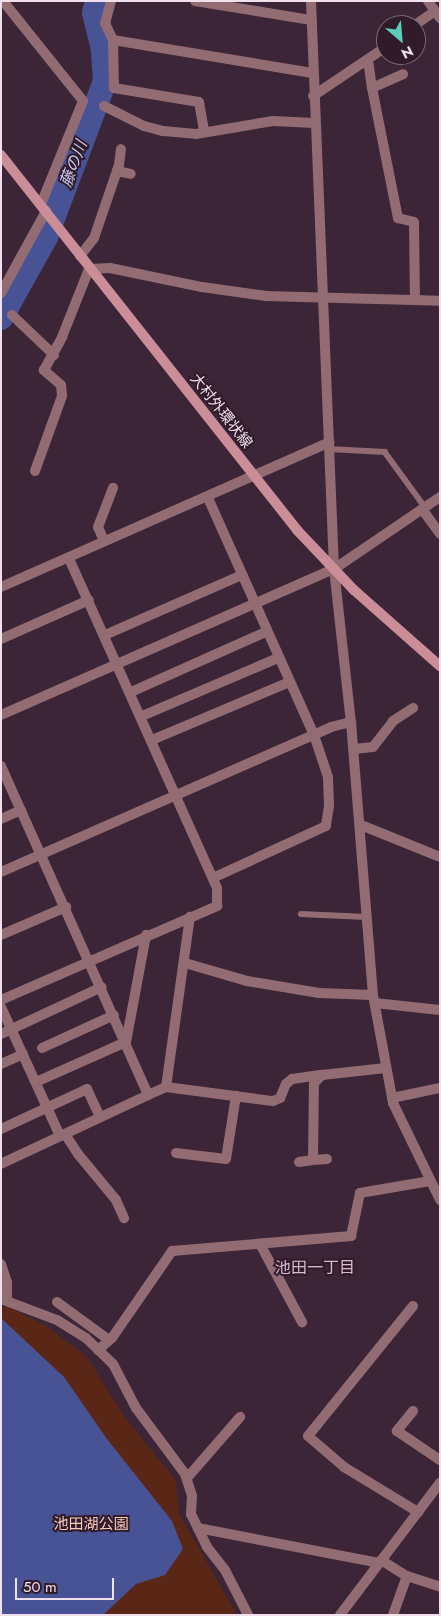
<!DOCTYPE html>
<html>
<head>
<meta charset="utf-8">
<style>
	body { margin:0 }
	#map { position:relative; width:441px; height:1616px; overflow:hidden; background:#3b2536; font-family:Jost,"Noto Sans JP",sans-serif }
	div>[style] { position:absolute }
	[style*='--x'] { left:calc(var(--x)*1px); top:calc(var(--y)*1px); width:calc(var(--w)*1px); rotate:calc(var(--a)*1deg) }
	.green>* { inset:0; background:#5a2615 }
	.water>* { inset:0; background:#485396 }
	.river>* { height:24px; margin:-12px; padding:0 12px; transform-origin:12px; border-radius:12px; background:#485396 }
	.lane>* { height:5.5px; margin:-2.75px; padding:0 2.75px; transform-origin:2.75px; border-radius:2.75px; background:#926c72 }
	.street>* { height:10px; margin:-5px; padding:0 5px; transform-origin:5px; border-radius:5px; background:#926c72 }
	.secondary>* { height:10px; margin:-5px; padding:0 5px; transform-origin:5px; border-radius:5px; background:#cb8e99 }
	span { translate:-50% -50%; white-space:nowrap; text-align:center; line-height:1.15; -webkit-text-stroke:4px #311b2b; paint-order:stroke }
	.street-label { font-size:15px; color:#f0e1ec }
	.park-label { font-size:15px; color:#f8cbbc }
	.water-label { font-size:16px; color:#c6cff7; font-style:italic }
	.neighbourhood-label { font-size:16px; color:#dabcd1 }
	.frame { position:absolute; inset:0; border:2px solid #f0e1ec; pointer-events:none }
	.north { position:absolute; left:376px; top:15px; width:50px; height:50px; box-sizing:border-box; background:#311b2b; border:1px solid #7d6a78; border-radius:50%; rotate:153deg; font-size:14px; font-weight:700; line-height:20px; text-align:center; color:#f0e1ec }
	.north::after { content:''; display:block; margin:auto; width:18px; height:22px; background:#5bcebb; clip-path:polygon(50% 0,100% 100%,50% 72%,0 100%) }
	.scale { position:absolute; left:15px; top:1578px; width:99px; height:22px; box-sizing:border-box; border:2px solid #f0e1ec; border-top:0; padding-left:6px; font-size:15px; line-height:18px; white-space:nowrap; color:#f0e1ec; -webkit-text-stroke:4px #311b2b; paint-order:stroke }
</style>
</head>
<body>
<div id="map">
	<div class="green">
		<i style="clip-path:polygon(1px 1307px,9px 1307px,46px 1326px,87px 1357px,126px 1419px,176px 1480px,179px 1513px,237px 1615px,1px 1615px)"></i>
	</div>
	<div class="water">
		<i style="clip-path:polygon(1px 1318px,64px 1377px,107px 1439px,172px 1521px,183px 1549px,165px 1575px,136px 1584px,103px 1615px,1px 1615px)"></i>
	</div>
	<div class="river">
		<i style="--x:1;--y:318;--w:93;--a:-60.9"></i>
		<i style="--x:46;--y:237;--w:167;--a:-69.3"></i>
		<i style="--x:105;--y:81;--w:32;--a:-94"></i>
		<i style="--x:103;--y:49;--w:37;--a:-104"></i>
		<i style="--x:94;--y:13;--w:12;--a:-76"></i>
	</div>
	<div class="lane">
		<i style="--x:329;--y:449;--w:56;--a:3.1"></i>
		<i style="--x:385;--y:452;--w:68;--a:54"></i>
		<i style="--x:301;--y:914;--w:66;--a:2.6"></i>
	</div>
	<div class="street">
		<i style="--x:3;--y:1;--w:128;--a:51.3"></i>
		<i style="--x:83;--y:101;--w:111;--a:112.2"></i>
		<i style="--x:111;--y:1;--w:23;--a:105"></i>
		<i style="--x:105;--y:23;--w:19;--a:65"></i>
		<i style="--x:113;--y:40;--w:48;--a:88.8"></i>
		<i style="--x:114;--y:88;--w:86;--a:9.4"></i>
		<i style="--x:199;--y:102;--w:28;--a:80"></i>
		<i style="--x:195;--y:1;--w:118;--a:9.3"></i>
		<i style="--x:311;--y:1;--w:568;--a:87.68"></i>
		<i style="--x:334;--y:569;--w:154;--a:83.7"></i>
		<i style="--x:351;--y:722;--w:274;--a:85.4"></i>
		<i style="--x:373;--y:995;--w:110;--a:79.5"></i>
		<i style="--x:393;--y:1103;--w:108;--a:64.1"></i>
		<i style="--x:428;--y:1;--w:21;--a:55"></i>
		<i style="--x:415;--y:25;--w:24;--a:-35"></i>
		<i style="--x:113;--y:40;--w:202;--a:9.4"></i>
		<i style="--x:368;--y:60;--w:28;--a:82"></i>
		<i style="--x:372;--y:88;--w:34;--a:-24"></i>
		<i style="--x:372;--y:88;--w:133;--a:78.7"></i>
		<i style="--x:398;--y:218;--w:16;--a:14"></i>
		<i style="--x:414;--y:222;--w:77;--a:89.3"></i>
		<i style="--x:313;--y:96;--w:88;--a:-33.9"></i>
		<i style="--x:104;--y:106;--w:45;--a:26.6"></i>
		<i style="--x:144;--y:126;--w:20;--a:15"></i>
		<i style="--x:163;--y:131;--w:33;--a:5"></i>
		<i style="--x:196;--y:134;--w:78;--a:-9.6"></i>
		<i style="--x:273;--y:121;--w:41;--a:2.8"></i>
		<i style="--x:117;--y:171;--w:14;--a:12"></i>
		<i style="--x:80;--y:256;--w:23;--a:-52"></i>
		<i style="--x:94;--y:238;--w:77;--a:-71.1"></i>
		<i style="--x:119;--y:165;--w:16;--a:-83"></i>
		<i style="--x:1;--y:293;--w:94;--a:-61.2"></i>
		<i style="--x:12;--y:315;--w:58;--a:43.6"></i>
		<i style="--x:35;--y:471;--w:80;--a:-70.2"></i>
		<i style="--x:62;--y:396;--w:11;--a:-95"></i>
		<i style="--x:61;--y:385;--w:23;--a:-139"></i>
		<i style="--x:44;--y:370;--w:38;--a:-61"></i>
		<i style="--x:62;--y:337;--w:73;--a:-68.3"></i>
		<i style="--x:89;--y:269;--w:21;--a:-3"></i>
		<i style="--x:110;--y:268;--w:94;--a:11.7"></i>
		<i style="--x:202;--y:287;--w:65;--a:8"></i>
		<i style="--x:266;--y:296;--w:174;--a:1.6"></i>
		<i style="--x:208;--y:498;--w:260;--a:65.9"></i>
		<i style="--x:314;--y:735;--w:44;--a:71.6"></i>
		<i style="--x:328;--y:777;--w:29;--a:88"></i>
		<i style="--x:329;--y:806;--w:20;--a:99"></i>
		<i style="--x:326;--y:826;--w:124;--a:155.3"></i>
		<i style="--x:422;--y:509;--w:31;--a:54"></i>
		<i style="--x:104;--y:541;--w:15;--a:-113"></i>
		<i style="--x:98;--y:527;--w:42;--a:-69"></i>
		<i style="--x:1;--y:587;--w:359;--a:-23.8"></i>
		<i style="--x:105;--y:635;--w:150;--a:-23.7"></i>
		<i style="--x:1;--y:639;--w:96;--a:-23.9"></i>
		<i style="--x:131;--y:692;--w:148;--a:-24"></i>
		<i style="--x:1;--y:715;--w:364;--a:-23.7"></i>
		<i style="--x:334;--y:569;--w:128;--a:-34.2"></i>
		<i style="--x:142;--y:716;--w:148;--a:-23.1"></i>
		<i style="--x:152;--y:740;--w:149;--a:-22.9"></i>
		<i style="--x:354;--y:749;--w:19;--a:-6"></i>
		<i style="--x:373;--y:747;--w:33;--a:-52"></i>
		<i style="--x:393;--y:721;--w:24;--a:-33"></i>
		<i style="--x:1;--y:766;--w:360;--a:65.9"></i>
		<i style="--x:148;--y:1095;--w:162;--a:154.9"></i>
		<i style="--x:1;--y:819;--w:22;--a:-24"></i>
		<i style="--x:361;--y:825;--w:85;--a:22.1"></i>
		<i style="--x:1;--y:872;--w:360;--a:-23.7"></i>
		<i style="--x:331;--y:727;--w:21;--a:-14"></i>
		<i style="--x:1;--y:935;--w:71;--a:-23.3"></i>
		<i style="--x:185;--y:963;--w:65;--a:16.2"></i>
		<i style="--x:247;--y:981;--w:73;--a:9.5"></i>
		<i style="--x:319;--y:993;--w:54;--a:2.1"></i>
		<i style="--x:1;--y:1000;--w:236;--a:-23.5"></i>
		<i style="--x:217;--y:906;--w:18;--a:-90"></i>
		<i style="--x:217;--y:888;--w:362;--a:-114.2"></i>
		<i style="--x:375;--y:1003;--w:65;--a:6.1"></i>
		<i style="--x:1;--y:1007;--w:142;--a:65.4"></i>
		<i style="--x:1;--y:1034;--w:111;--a:-25"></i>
		<i style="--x:42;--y:1048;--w:79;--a:-24.6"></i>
		<i style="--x:1;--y:1064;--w:24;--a:-24"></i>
		<i style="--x:36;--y:1082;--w:98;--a:-24"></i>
		<i style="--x:126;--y:1042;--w:109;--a:-79.4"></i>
		<i style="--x:166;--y:1087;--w:108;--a:7.5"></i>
		<i style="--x:273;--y:1101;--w:8;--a:-23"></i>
		<i style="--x:280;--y:1098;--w:15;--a:-67"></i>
		<i style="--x:286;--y:1084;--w:8;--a:-40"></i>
		<i style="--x:292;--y:1079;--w:30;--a:-8"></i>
		<i style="--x:148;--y:1095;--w:20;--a:-24"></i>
		<i style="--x:166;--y:1087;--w:172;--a:-82"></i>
		<i style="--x:392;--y:1098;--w:49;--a:-11.8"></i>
		<i style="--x:1;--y:1129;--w:95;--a:-24.9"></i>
		<i style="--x:87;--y:1089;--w:31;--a:65"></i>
		<i style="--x:65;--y:1134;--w:24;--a:57"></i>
		<i style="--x:78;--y:1154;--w:60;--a:50.4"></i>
		<i style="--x:116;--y:1200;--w:20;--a:66"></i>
		<i style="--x:176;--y:1153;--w:50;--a:6.8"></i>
		<i style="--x:226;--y:1159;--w:64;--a:-81"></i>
		<i style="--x:313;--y:1160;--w:14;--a:-4"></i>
		<i style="--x:299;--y:1162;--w:14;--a:-8"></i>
		<i style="--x:313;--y:1160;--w:77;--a:-89.3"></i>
		<i style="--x:314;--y:1083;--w:11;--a:-45"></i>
		<i style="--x:322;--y:1075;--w:64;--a:-6.2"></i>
		<i style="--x:260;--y:1244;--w:89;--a:61.7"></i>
		<i style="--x:1;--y:1264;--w:19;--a:72"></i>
		<i style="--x:7;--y:1282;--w:17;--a:90"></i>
		<i style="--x:1;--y:1299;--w:60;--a:20.6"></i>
		<i style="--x:57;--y:1320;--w:34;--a:32"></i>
		<i style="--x:86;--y:1338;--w:37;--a:44"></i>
		<i style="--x:113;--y:1364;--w:50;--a:62.4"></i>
		<i style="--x:136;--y:1408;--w:82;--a:53.4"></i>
		<i style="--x:185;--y:1474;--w:22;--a:72"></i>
		<i style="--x:192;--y:1495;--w:19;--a:93"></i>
		<i style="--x:191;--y:1514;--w:37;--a:64"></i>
		<i style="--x:207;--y:1547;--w:29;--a:52"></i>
		<i style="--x:225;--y:1570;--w:51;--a:62.9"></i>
		<i style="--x:57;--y:1302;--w:64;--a:36.2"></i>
		<i style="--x:413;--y:1306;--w:167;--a:128.9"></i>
		<i style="--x:308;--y:1436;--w:48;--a:40.7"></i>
		<i style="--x:344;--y:1467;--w:87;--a:31.3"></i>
		<i style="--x:98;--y:1350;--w:18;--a:-41"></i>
		<i style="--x:112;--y:1338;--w:106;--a:-55.4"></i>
		<i style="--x:172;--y:1251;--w:180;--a:-4.8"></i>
		<i style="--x:351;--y:1236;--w:44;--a:-78.2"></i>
		<i style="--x:360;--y:1193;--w:71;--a:-9.7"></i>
		<i style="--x:413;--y:1411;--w:26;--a:129"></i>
		<i style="--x:397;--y:1431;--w:52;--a:34"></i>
		<i style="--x:187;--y:1478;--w:81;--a:-49"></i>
		<i style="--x:198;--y:1528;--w:184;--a:10.9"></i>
		<i style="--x:381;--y:1560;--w:31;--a:32"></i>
		<i style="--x:407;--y:1576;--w:35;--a:18"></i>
		<i style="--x:340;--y:1615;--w:166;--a:-52.9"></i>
		<i style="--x:393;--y:1615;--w:41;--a:-70.3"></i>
	</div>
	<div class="secondary">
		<i style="--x:1;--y:155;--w:478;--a:51.7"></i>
		<i style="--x:297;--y:530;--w:83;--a:46.5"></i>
		<i style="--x:354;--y:590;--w:115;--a:41.5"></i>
	</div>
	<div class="street-label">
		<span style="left:221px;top:411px;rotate:52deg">大村外環状線</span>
	</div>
	<div class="park-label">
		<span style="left:91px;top:1525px">池田湖公園</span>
	</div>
	<div class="water-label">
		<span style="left:74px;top:164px;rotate:-69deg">藤の川</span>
	</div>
	<div class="neighbourhood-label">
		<span style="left:315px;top:1268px">池田一丁目</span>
	</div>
	<div class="frame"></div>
	<div class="north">N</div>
	<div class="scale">50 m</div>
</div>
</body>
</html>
